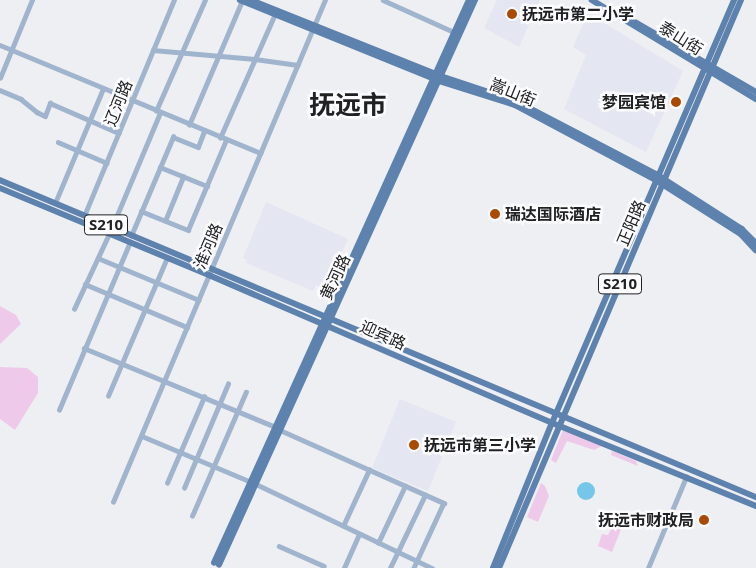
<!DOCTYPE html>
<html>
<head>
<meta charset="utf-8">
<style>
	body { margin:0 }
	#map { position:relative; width:756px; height:568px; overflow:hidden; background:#eeeff3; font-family:"Open Sans","Noto Sans SC",sans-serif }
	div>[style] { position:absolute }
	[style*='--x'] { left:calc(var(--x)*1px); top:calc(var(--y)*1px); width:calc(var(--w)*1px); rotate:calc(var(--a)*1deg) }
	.built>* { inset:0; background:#e4e6f2 }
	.green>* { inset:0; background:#efc9ea }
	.water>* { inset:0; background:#75c7e9 }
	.round { border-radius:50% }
	.minor>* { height:4.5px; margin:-2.25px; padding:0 2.25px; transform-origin:2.25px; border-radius:2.25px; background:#a0b5cd }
	.major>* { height:5.5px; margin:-2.75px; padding:0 2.75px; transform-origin:2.75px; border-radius:2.75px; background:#5d82ae }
	.dots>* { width:14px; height:14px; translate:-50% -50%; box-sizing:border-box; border:2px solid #fcfcff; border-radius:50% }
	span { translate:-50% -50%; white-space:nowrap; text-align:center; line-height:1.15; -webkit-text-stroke:5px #fcfcff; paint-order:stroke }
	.shield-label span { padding:1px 4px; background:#fcfcff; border:1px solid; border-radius:4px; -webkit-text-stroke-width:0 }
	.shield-label { font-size:15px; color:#202122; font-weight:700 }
	.poi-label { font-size:16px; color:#202122; font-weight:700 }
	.left { translate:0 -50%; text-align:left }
	.right { translate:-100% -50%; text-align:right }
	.street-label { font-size:16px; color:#202122 }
	.town-label { font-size:26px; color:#202122; font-weight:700 }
</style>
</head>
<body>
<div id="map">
	<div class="built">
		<i style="clip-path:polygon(497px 0,540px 0,519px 47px,484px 28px)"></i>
		<i style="clip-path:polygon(588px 13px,683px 71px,646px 152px,564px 109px,586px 55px,573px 47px)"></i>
		<i style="clip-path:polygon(266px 202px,348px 239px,326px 289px,316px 285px,313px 291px,246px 263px,247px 260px,243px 258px)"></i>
		<i style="clip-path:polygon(400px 399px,456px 422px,428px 491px,372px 468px)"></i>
	</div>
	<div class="green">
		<i style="clip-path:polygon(0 306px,16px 315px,21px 324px,0 344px)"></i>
		<i style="clip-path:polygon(0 367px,27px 368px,38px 377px,38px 393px,15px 430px,0 419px)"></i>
		<i style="clip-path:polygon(563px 430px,602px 446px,594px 450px,567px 441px,556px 463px,551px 460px)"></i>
		<i style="clip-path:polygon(612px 451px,636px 461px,638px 466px,611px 455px)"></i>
		<i style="clip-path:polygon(541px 483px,545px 486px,549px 496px,538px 522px,527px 517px)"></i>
		<i style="clip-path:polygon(613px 525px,622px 527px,612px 552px,598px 546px,602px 534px,608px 535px)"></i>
	</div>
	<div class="water">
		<i class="round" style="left:577px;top:482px;width:18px;height:18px"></i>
	</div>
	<div class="minor">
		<i style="--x:383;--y:0;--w:78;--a:24.3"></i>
		<i style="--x:0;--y:45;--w:282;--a:22.5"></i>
		<i style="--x:153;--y:50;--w:102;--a:5"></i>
		<i style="--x:255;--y:59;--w:43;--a:7.9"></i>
		<i style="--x:0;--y:78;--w:84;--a:-67.7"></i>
		<i style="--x:0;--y:90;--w:23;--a:23"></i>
		<i style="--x:21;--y:99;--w:21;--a:39"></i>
		<i style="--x:37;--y:112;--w:9;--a:27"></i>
		<i style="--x:45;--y:116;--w:14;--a:-69"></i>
		<i style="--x:50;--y:103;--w:75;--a:23.5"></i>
		<i style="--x:156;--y:111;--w:121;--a:-66.2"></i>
		<i style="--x:189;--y:125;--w:135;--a:-66.9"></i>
		<i style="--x:220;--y:138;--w:136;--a:-66.1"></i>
		<i style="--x:58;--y:142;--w:53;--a:23.2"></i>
		<i style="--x:160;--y:167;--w:51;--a:22"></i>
		<i style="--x:55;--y:203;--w:124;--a:-67.2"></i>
		<i style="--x:141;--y:211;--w:51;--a:22"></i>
		<i style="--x:188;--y:230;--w:98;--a:-67.1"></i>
		<i style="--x:84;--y:216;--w:234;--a:-67.4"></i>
		<i style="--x:165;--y:221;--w:48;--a:-67.8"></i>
		<i style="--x:112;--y:227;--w:124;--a:-67.2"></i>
		<i style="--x:131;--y:236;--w:108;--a:-67"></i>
		<i style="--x:173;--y:137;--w:27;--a:22"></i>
		<i style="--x:198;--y:147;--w:17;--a:-69"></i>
		<i style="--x:98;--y:258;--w:109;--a:22.6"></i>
		<i style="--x:85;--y:284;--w:111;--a:22.9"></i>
		<i style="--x:74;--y:309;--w:83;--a:-65"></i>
		<i style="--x:84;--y:348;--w:208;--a:22.4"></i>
		<i style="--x:108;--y:396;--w:150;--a:-66.9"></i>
		<i style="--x:59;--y:410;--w:182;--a:-67.1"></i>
		<i style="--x:280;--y:430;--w:180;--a:24"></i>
		<i style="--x:444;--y:503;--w:72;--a:114.8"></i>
		<i style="--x:142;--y:436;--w:124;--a:22.8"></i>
		<i style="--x:256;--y:484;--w:195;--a:25.5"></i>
		<i style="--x:167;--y:483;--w:94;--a:-66.7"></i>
		<i style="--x:184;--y:488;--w:113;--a:-67.1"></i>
		<i style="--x:113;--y:502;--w:545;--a:-67.11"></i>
		<i style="--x:192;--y:516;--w:135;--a:-66.5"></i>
		<i style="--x:343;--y:526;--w:62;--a:-65.1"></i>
		<i style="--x:378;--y:543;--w:63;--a:-64.7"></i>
		<i style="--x:279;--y:546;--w:49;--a:24"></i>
		<i style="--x:344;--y:568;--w:37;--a:-66"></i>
		<i style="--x:390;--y:568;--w:81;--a:-64.4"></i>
		<i style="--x:648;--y:568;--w:99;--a:-67.3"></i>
	</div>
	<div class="major">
		<i style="--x:240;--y:0;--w:215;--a:22.1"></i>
		<i style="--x:439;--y:81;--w:80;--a:17.5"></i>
		<i style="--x:515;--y:105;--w:160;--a:28"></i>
		<i style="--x:656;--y:180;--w:101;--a:32.4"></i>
		<i style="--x:741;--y:234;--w:22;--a:47"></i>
		<i style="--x:251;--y:0;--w:205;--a:21.8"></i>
		<i style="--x:441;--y:76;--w:79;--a:18.4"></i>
		<i style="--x:516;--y:101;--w:160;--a:27.5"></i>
		<i style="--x:658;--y:175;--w:100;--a:32.7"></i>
		<i style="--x:742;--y:229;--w:20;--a:45"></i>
		<i style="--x:592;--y:0;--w:192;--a:31.1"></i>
		<i style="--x:628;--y:18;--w:148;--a:30"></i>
		<i style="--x:0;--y:180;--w:820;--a:22.75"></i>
		<i style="--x:0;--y:188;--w:226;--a:22.6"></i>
		<i style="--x:209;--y:275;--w:382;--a:23.3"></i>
		<i style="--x:560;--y:426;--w:212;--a:22.2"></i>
		<i style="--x:214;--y:563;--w:618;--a:-65.63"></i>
		<i style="--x:219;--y:565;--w:620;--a:-65.62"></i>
		<i style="--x:493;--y:568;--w:157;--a:-67.9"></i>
		<i style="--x:552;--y:423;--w:460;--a:-66.7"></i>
		<i style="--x:499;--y:568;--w:617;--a:-66.92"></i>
	</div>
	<div class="dots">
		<i style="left:512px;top:14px;background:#aa4a00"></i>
		<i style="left:676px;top:102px;background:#aa4a00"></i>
		<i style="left:495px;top:214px;background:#aa4a00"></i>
		<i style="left:414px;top:445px;background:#aa4a00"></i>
		<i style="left:704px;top:520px;background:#aa4a00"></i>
	</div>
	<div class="shield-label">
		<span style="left:106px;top:225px">S210</span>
		<span style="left:620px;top:284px">S210</span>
	</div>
	<div class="poi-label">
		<span class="left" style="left:522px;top:14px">抚远市第二小学</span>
		<span class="right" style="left:666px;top:102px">梦园宾馆</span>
		<span class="left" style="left:505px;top:214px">瑞达国际酒店</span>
		<span class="left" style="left:424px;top:445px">抚远市第三小学</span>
		<span class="right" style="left:694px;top:520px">抚远市财政局</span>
	</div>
	<div class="street-label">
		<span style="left:681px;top:38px;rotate:32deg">泰山街</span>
		<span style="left:513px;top:92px;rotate:22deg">嵩山街</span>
		<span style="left:118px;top:103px;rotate:-68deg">辽河路</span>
		<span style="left:631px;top:223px;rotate:-67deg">正阳路</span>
		<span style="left:208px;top:246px;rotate:-67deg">淮河路</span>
		<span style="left:335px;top:277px;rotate:-65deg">黄河路</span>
		<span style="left:383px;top:335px;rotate:24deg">迎宾路</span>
	</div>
	<div class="town-label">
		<span style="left:348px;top:105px">抚远市</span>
	</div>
</div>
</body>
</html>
